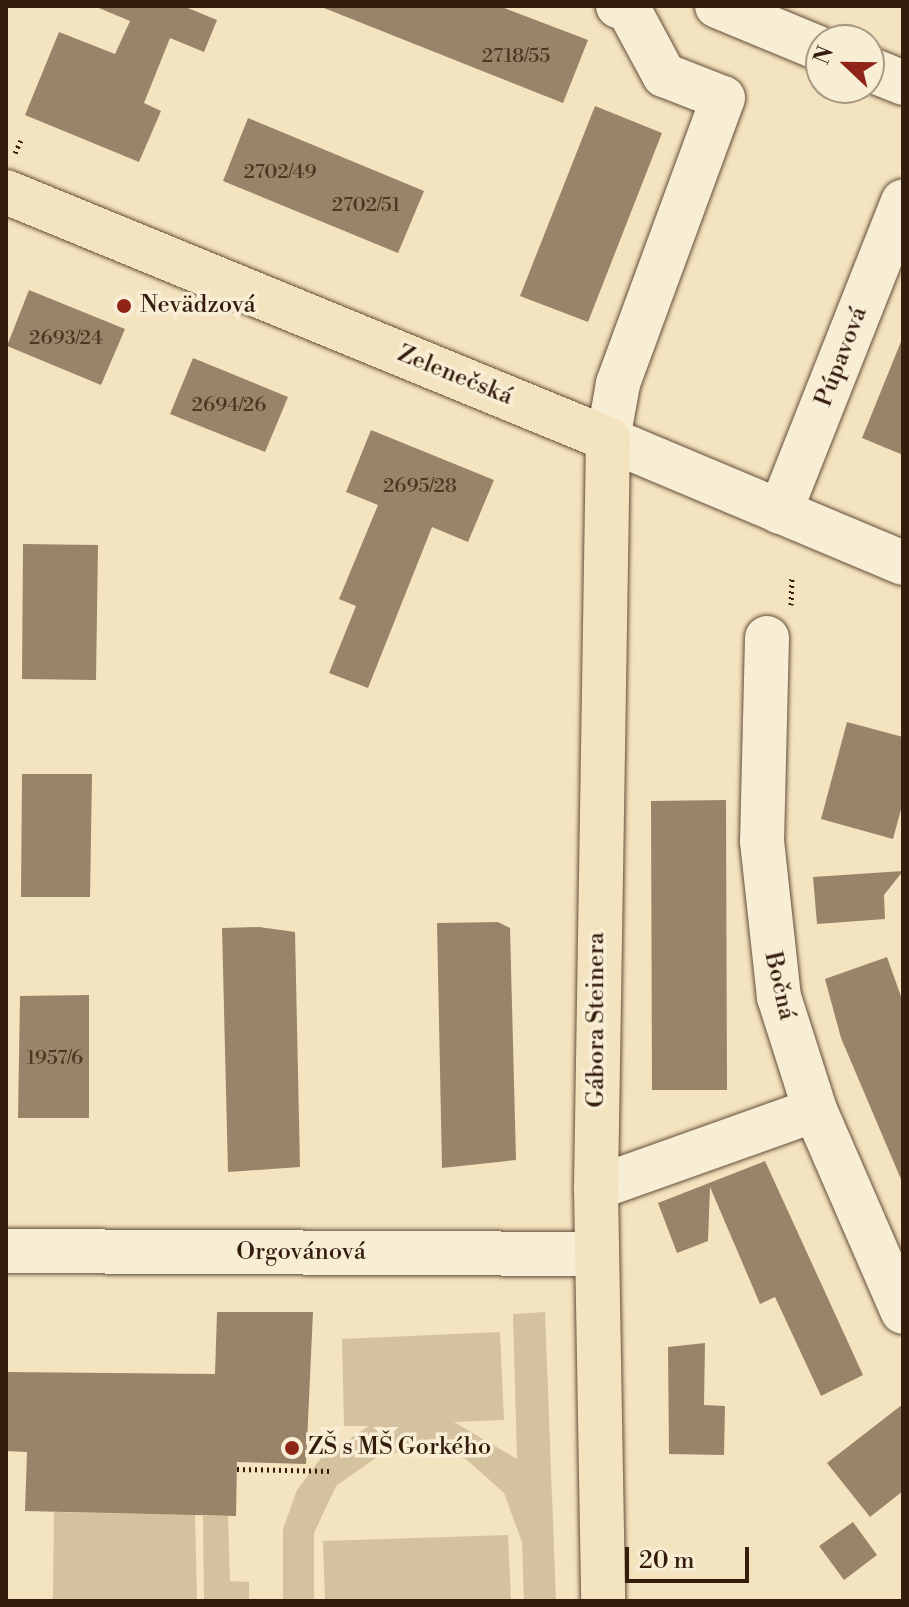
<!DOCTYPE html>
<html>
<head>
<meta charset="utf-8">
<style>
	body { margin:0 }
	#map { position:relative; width:909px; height:1607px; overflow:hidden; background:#f4e3bf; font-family:"Libre Bodoni",serif }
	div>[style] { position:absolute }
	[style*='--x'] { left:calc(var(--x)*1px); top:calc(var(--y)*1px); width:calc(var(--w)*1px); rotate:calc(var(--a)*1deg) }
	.green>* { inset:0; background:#d3c1a0 }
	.building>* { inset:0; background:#988469 }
	.path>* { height:5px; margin-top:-2.5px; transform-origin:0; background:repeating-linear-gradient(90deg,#341d0b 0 2px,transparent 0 6px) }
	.roads { filter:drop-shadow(0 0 2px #644e38) drop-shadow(0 0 2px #644e38) }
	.minor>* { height:44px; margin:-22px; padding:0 22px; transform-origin:22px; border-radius:22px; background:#f8edd5 }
	.major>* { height:44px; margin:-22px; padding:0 22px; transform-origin:22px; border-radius:22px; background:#f4e3bf }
	.dots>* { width:22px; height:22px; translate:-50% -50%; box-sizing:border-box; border:4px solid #f8edd5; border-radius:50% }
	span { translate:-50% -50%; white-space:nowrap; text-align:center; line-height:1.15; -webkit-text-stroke:7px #f8edd5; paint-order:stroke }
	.number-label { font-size:20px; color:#4d3722 }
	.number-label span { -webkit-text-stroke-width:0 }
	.poi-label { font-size:24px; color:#341d0b }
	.left { translate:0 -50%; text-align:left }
	.street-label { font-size:24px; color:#341d0b }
	.frame { position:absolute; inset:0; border:8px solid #341d0b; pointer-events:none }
	.north { position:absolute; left:805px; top:24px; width:80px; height:80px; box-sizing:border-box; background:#f8edd5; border:2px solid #aa9a84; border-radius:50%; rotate:292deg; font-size:22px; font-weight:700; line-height:32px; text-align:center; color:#341d0b }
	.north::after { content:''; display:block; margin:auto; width:28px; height:36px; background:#8f2418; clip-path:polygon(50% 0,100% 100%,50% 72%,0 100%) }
	.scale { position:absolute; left:625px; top:1547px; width:124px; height:36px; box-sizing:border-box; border:4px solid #341d0b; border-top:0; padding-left:10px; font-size:24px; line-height:28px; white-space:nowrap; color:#341d0b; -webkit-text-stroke:6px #f8edd5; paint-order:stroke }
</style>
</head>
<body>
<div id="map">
	<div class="green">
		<i style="clip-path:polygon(545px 1312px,556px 1601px,524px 1601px,522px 1542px,504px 1493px,466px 1459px,423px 1447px,377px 1457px,336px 1486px,314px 1533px,314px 1601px,283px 1601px,283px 1529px,297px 1490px,321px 1458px,369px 1426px,344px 1426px,342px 1339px,500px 1332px,504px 1420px,454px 1422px,517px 1459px,513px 1314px)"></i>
		<i style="clip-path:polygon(54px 1512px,195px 1515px,197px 1601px,53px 1601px)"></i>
		<i style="clip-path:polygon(203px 1516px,228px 1516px,230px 1581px,249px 1582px,249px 1601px,204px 1601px)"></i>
		<i style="clip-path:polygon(508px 1535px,511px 1601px,325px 1601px,323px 1541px)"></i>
	</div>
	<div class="building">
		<i style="clip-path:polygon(94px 6px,183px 6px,217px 20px,204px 52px,170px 38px,144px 103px,161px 111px,139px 162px,25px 115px,59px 32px,115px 54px,130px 21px)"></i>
		<i style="clip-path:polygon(319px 6px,499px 6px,588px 40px,563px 103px)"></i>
		<i style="clip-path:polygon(595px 106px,662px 133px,588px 322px,520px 296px)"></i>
		<i style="clip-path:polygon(248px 118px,424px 191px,398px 253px,223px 181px)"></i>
		<i style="clip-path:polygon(29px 290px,125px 329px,101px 385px,7px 346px)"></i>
		<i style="clip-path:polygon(902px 339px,903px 339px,903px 455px,862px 438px)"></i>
		<i style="clip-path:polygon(193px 358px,288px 397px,265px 452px,170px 414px)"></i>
		<i style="clip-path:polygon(371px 430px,494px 480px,468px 542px,432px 527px,368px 688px,329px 673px,356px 606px,339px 599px,378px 505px,346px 492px)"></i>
		<i style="clip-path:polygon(23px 544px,98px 545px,96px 680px,22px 679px)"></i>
		<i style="clip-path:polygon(847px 722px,903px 737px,903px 802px,893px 839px,821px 819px)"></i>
		<i style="clip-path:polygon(22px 774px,92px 774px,90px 897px,21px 897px)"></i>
		<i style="clip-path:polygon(726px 800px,727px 1090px,652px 1090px,651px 801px)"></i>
		<i style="clip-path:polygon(903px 871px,884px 895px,885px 919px,817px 924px,813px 877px)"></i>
		<i style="clip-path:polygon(498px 922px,510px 928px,516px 1160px,442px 1168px,437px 923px)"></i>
		<i style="clip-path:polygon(259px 927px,295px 932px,300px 1167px,228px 1172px,222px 928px)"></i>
		<i style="clip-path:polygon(887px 957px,903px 1002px,903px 1184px,841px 1038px,825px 979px)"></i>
		<i style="clip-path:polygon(89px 995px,89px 1118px,18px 1118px,20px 996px)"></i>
		<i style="clip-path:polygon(765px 1161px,863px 1375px,821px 1396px,775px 1297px,760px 1304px,710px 1187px,708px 1241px,677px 1253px,658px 1203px)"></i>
		<i style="clip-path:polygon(217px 1312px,313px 1312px,306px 1464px,237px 1462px,236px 1516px,25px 1511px,27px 1452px,6px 1451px,6px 1372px,215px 1374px)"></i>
		<i style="clip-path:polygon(705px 1343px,704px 1405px,725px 1406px,724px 1455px,669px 1454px,668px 1347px)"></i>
		<i style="clip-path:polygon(903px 1404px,903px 1491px,870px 1517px,827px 1463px)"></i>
		<i style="clip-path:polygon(853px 1522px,877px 1555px,844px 1580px,819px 1546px)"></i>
	</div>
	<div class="path">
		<i style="--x:15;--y:153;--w:14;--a:-65"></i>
		<i style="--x:791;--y:605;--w:28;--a:-88"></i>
		<i style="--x:237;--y:1469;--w:93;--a:1.2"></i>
	</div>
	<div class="roads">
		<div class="minor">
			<i style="--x:618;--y:6;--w:12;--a:20"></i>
			<i style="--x:629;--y:10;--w:74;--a:61.7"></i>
			<i style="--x:664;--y:75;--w:63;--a:21.3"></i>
			<i style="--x:723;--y:98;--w:305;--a:110.2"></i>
			<i style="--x:618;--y:384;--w:56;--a:100.3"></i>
			<i style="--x:608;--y:439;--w:320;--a:22.8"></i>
			<i style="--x:717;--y:6;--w:113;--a:22.5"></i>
			<i style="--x:869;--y:69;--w:37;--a:22"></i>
			<i style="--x:780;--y:512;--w:334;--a:-68.4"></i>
			<i style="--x:767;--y:638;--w:203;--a:91.4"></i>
			<i style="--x:762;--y:841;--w:157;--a:83.8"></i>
			<i style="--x:779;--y:997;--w:119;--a:72.3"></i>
			<i style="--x:815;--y:1110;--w:220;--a:66.5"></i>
			<i style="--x:596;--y:1188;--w:232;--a:-19.6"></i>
			<i style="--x:6;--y:1251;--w:590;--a:0.29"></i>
		</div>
		<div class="major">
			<i style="--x:6;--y:192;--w:651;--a:22.31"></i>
			<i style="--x:608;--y:439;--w:749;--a:90.92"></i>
			<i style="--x:596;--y:1188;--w:413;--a:89"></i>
		</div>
	</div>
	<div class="dots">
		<i style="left:124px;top:306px;background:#8f2418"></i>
		<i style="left:292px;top:1448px;background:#8f2418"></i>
	</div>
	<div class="number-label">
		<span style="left:516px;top:56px">2718/55</span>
		<span style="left:280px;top:172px">2702/49</span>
		<span style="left:366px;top:205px">2702/51</span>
		<span style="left:66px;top:338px">2693/24</span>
		<span style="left:229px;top:405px">2694/26</span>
		<span style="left:420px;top:486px">2695/28</span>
		<span style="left:55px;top:1058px">1957/6</span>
	</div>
	<div class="poi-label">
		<span class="left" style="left:140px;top:306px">Nevädzová</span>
		<span class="left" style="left:308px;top:1448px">ZŠ s MŠ Gorkého</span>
	</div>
	<div class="street-label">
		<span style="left:842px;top:357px;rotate:-69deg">Púpavová</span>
		<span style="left:455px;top:376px;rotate:22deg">Zelenečská</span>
		<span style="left:779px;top:986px;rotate:77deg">Bočná</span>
		<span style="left:597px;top:1020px;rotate:-90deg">Gábora Steinera</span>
		<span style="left:301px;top:1253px">Orgovánová</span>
	</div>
	<div class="frame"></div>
	<div class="north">N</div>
	<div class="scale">20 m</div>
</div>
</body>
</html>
